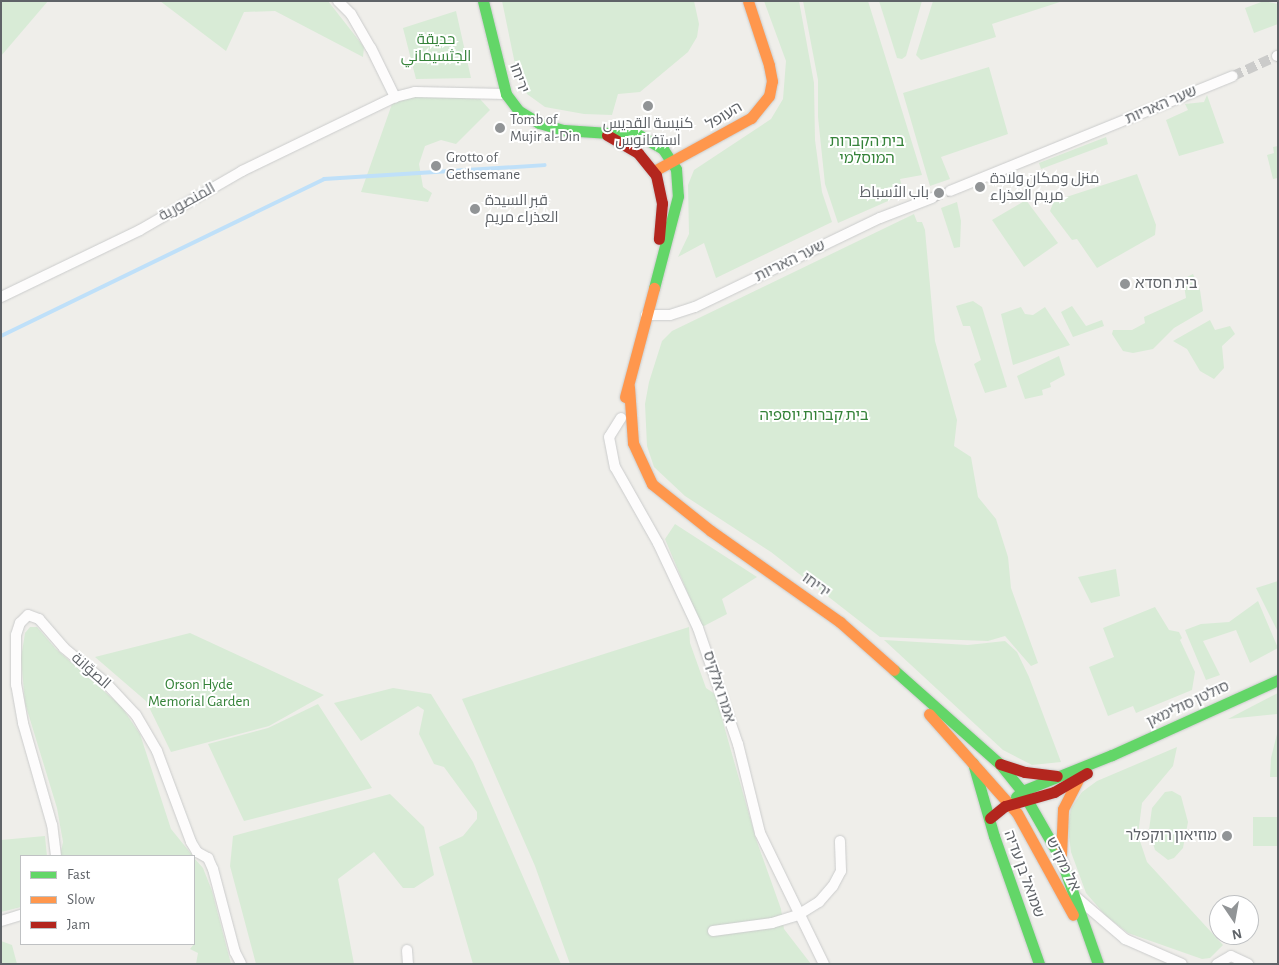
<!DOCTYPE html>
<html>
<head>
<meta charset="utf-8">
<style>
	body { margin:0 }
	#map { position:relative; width:1279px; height:965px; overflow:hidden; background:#efeeea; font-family:"Alegreya Sans",Cairo,"Noto Sans Hebrew",sans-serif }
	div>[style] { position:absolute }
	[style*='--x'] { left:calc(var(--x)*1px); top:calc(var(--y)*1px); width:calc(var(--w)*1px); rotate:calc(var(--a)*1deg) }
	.green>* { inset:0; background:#d8ebd6 }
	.stream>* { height:4px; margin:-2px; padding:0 2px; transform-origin:2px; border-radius:2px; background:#bfe0f9 }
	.street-tunnel>* { height:10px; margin-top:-5px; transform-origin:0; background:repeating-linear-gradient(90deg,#cbcbca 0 10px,transparent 0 15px) }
	.roads { filter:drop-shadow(0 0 1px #cbcccc) drop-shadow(0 0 1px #cbcccc) }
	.street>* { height:10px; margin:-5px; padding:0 5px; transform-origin:5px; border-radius:5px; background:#fdfcfc }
	.fast>* { height:11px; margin:-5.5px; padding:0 5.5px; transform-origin:5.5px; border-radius:5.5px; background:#63d668 }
	.slow>* { height:11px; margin:-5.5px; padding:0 5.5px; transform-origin:5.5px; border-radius:5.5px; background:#ff974d }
	.jam>* { height:11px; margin:-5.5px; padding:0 5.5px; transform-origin:5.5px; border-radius:5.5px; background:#b3261e }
	.dots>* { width:14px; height:14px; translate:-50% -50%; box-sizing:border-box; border:2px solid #fff; border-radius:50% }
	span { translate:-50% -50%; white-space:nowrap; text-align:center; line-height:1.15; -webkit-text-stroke:4px #fff; paint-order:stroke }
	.park-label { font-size:15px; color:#348238 }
	.street-label { font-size:15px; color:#5f6368 }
	.poi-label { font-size:15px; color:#5f6368 }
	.left { translate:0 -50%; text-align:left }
	.right { translate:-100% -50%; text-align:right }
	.frame { position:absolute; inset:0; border:2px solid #5f6368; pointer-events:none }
	.legend { position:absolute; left:20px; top:855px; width:175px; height:90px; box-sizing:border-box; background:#fff; border:1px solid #bfc1c3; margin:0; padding:6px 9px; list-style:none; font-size:15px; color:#5f6368 }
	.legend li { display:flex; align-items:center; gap:10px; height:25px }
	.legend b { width:25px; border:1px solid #bfc1c3 }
	.north { position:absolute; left:1209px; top:895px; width:50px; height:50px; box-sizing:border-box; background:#fff; border:1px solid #bfc1c3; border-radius:50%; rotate:168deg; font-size:14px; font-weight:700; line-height:20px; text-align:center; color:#5f6368 }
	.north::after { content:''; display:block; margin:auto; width:18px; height:22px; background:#919496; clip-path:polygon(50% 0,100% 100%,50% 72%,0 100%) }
</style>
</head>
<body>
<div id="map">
	<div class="green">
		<i style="clip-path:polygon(1px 1px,48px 1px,1px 56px)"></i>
		<i style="clip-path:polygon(160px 1px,328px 1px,364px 47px,363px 57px,275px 11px,244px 12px,226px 51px)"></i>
		<i style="clip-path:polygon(502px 1px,694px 1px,699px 24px,697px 37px,688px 52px,640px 92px,618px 94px,612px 115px,584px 114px,545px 107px,527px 94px,516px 69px)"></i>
		<i style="clip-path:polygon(764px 1px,799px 1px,814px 83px,815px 140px,822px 192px,832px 222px,716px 278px,704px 243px,678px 257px,689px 234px,688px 185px,694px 170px,771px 119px,783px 99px,786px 61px)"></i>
		<i style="clip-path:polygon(803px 1px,868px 1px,922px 175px,900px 179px,904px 194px,838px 223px,825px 184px,818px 117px,818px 80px)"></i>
		<i style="clip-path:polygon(879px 1px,922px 1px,906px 56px,902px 59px,897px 58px)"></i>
		<i style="clip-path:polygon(933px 1px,1063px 1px,992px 24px,996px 37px,921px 60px,916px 55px)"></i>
		<i style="clip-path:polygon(1264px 1px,1278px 4px,1278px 24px,1254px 33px,1245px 8px)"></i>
		<i style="clip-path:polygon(456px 11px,471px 78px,416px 79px,403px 28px)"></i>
		<i style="clip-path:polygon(989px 67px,1008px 134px,941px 157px,950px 179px,930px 186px,903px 93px)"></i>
		<i style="clip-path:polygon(1207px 95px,1224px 143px,1179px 156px,1166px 120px,1188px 110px,1185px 104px,1204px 102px)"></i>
		<i style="clip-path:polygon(414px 96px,480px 99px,490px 110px,456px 144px,441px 140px,425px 146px,419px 164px,423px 187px,432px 193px,428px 202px,361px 192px,392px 104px)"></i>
		<i style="clip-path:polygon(1106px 137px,1108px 144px,1041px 169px,1039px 163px)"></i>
		<i style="clip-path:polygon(1278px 146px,1278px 178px,1273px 179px,1267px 155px,1274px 153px,1273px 147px)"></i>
		<i style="clip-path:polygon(1137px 174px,1156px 225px,1155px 235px,1097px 268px,1077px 239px,1072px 240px,1050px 211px,1054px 201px)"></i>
		<i style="clip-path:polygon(1026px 200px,1058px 243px,1024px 267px,992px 220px)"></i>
		<i style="clip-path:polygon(957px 202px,961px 221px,960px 247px,954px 248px,941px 208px)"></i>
		<i style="clip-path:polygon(914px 214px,917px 222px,922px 222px,925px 230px,935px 341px,957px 420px,954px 446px,971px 457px,978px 497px,996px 519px,1008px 557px,1011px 588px,1038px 663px,1031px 666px,1005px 636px,988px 641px,880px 637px,771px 552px,685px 496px,654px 467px,647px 446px,645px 404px,649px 382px,662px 341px,672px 331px)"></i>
		<i style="clip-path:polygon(1193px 274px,1200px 290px,1203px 311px,1174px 328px,1153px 349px,1133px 353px,1123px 351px,1112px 334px,1113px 330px,1132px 330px,1145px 323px,1144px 317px,1186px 298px,1183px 279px)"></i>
		<i style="clip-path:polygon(973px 301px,982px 307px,1007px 387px,985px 393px,974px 364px,981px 360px,970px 326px,963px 326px,956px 306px)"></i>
		<i style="clip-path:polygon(1072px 306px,1086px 326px,1102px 320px,1104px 326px,1073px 337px,1061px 312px)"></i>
		<i style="clip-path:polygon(1021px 307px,1025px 314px,1033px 315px,1045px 307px,1070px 345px,1013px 365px,1001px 314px)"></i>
		<i style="clip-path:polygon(1210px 320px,1215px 330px,1230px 326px,1235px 334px,1222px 346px,1224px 368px,1214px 379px,1200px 371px,1187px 349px,1173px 341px)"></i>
		<i style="clip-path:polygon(1059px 356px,1065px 375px,1050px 383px,1051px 387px,1042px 390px,1043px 395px,1025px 399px,1017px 376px)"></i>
		<i style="clip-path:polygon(675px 524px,757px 577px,722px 599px,727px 614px,702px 627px,665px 539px)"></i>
		<i style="clip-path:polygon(1116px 569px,1120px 596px,1091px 603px,1078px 577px)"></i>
		<i style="clip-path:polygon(1278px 581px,1278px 632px,1256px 588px)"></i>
		<i style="clip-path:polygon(1258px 601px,1278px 648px,1250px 663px,1236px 630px,1203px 641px,1220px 675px,1206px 680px,1185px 630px,1201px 624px,1229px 622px)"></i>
		<i style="clip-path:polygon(1155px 607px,1169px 630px,1179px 632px,1182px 638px,1180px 640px,1195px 672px,1192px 690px,1136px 713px,1133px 706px,1108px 716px,1089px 667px,1114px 657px,1103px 628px)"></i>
		<i style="clip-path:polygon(30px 627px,37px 627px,56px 649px,121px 706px,140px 734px,171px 829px,193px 856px,60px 856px,63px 842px,57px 808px,25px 703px,21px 658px,25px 633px)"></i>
		<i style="clip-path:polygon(689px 627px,690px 643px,706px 688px,715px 694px,756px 839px,781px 909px,784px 929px,811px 964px,570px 964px,535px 866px,462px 699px)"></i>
		<i style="clip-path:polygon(190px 633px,324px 695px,269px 726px,171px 752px,146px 701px,95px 657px)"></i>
		<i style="clip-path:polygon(884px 640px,968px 645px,1005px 641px,1017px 652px,1029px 677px,1061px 762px,1032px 765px,1003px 750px)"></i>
		<i style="clip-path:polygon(393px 688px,431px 694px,473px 762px,561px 964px,473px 964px,439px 847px,463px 836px,477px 819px,477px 812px,444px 767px,434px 764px,419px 734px,424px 710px,418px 706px,361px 741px,334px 703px)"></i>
		<i style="clip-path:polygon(1278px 693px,1278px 714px,1228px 719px,1245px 710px)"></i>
		<i style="clip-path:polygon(318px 704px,372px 788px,244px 821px,208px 744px,268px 728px)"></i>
		<i style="clip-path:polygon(1278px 730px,1278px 777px,1270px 777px,1271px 758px)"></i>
		<i style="clip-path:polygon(1177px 747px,1173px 766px,1142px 803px,1138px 835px,1147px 862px,1223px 945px,1210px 958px,1202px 959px,1128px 933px,1106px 916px,1086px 893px,1071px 852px,1068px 828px,1071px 808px,1082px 792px,1097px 781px)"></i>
		<i style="clip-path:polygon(1165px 792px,1172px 791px,1181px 796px,1188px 822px,1183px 848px,1174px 858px,1168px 860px,1155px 850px,1149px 830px,1152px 808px)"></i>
		<i style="clip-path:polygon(390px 794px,424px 827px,434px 875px,414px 888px,403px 888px,374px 852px,338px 879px,354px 964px,256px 964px,230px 866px,233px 836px)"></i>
		<i style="clip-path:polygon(1253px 817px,1278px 817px,1278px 846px,1253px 846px)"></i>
		<i style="clip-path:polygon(45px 836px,47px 856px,21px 856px,21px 907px,1px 912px,1px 840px)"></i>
		<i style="clip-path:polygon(194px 858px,203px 868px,212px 891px,231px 964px,196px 964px,198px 953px,190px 949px,194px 944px)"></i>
		<i style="clip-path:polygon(1px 941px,12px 945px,17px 964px,1px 964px)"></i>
	</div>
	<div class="stream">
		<i style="--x:1;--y:336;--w:359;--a:-25.9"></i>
		<i style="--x:324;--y:179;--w:221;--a:-3.6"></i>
	</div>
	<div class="street-tunnel">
		<i style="--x:1233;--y:76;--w:48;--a:-24.4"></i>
		<i style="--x:932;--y:198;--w:19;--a:-21"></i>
	</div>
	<div class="roads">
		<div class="street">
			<i style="--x:338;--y:1;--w:18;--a:45"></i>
			<i style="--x:351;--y:14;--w:39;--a:60"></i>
			<i style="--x:371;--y:48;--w:55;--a:63.9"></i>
			<i style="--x:1277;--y:56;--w:1;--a:0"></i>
			<i style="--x:950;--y:191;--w:305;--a:-22.1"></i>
			<i style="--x:1;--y:297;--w:154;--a:-25.7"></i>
			<i style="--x:140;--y:230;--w:118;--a:-30"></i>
			<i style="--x:242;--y:171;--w:170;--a:-25.8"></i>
			<i style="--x:395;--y:97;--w:21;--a:-14"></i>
			<i style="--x:415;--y:92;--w:91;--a:1.3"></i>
			<i style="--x:646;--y:315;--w:24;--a:0"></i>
			<i style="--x:670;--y:315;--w:26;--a:-18"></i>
			<i style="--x:695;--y:307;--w:205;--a:-25.7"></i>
			<i style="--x:880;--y:218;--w:56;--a:-21"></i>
			<i style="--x:621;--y:418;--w:22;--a:122"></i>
			<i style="--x:609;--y:437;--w:31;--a:79"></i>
			<i style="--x:615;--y:467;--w:87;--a:60.5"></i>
			<i style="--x:658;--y:543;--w:94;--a:64.8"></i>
			<i style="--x:698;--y:628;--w:123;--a:71"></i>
			<i style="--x:738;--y:744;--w:92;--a:76.1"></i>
			<i style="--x:760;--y:833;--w:146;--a:64"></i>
			<i style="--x:56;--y:856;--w:31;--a:-97"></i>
			<i style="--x:52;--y:825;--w:106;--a:-105.9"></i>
			<i style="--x:23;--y:723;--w:39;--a:-100"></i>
			<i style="--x:16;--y:685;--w:50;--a:-90"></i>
			<i style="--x:16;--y:635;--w:13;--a:-72"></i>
			<i style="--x:20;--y:623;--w:11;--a:-45"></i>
			<i style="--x:28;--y:615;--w:12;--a:20"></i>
			<i style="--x:39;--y:619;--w:38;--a:49"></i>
			<i style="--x:64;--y:648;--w:53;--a:39.7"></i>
			<i style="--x:105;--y:682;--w:45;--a:46.8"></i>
			<i style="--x:136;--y:715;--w:42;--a:59.7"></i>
			<i style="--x:157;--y:751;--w:97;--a:69.5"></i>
			<i style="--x:191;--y:842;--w:12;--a:59"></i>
			<i style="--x:197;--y:852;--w:13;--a:29"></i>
			<i style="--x:208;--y:858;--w:12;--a:66"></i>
			<i style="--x:213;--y:869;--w:86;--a:75.2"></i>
			<i style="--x:235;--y:952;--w:13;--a:63"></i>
			<i style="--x:1076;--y:897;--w:65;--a:40.6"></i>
			<i style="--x:1125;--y:939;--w:62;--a:23.7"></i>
			<i style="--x:1;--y:921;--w:21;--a:-17"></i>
			<i style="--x:713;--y:931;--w:60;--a:-7.7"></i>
			<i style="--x:772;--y:923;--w:27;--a:-17"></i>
			<i style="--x:798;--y:915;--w:25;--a:-32"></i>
			<i style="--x:819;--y:902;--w:21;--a:-49"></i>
			<i style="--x:833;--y:886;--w:17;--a:-62"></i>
			<i style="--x:841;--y:871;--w:30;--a:-92"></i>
			<i style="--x:407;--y:950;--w:14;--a:86"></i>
			<i style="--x:1217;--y:964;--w:16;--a:-30"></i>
			<i style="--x:1231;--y:956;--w:19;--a:25"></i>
		</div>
		<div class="fast">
			<i style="--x:483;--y:1;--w:96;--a:76.1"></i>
			<i style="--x:506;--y:94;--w:21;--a:53"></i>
			<i style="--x:519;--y:111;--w:23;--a:31"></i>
			<i style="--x:539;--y:123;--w:26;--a:16"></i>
			<i style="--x:564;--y:130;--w:75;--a:3.8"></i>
			<i style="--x:639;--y:135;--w:28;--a:30"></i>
			<i style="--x:663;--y:149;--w:24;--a:57"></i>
			<i style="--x:676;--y:169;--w:27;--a:86"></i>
			<i style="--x:678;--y:196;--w:95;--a:104.6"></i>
			<i style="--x:894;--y:670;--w:142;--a:41.6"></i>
			<i style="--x:1000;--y:764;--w:35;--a:51"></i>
			<i style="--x:1022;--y:791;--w:78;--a:60.2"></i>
			<i style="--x:1061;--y:859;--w:111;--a:70.6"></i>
			<i style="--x:973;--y:763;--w:76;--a:74"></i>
			<i style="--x:994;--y:836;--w:136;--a:70.6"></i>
			<i style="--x:1016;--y:797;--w:8;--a:-45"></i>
			<i style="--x:1022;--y:791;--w:97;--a:-21.8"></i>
			<i style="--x:1112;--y:755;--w:182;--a:-24.3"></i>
		</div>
		<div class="slow">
			<i style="--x:654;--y:171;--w:111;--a:-28.7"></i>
			<i style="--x:751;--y:118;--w:28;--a:-51"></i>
			<i style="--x:769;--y:96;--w:15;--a:-79"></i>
			<i style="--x:772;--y:81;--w:16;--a:-101"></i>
			<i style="--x:769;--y:65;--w:67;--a:-108.2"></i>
			<i style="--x:629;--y:387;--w:56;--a:85.9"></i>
			<i style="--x:633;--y:443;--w:45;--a:65.1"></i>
			<i style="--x:652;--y:484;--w:75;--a:38.5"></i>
			<i style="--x:711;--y:531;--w:158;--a:35.2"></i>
			<i style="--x:840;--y:622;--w:72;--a:41.6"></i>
			<i style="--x:625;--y:397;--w:113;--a:-75.1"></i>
			<i style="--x:929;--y:714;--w:132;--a:48.4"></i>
			<i style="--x:1017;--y:813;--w:116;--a:61.2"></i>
			<i style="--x:1061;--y:855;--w:46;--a:-87.5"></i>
			<i style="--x:1063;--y:809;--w:34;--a:-63"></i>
		</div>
		<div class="jam">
			<i style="--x:607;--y:135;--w:36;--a:30"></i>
			<i style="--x:638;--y:153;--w:28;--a:51"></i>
			<i style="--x:656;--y:175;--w:29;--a:78"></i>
			<i style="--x:662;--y:203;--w:36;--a:95"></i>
			<i style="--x:1000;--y:764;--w:26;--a:18"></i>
			<i style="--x:1025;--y:772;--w:32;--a:7"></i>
			<i style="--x:990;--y:818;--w:19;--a:-39"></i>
			<i style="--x:1005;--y:806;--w:51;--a:-15.9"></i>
			<i style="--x:1054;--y:792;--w:38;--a:-30"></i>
		</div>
	</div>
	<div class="dots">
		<i style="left:648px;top:106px;background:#919496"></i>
		<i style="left:500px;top:128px;background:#919496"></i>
		<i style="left:436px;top:166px;background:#919496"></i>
		<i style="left:980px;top:187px;background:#919496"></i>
		<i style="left:939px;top:193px;background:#919496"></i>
		<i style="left:475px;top:209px;background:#919496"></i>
		<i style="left:1125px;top:284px;background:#919496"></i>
		<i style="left:1227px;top:836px;background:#919496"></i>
	</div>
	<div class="park-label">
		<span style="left:436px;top:48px">حديقة<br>الجثسيماني</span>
		<span style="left:867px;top:150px">בית הקברות<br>המוסלמי</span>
		<span style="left:814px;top:416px">בית קברות יוספיה</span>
		<span style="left:199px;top:693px">Orson Hyde<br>Memorial Garden</span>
	</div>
	<div class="street-label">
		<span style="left:519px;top:78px;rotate:70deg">יריחו</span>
		<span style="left:1161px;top:105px;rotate:-23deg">שער האריות</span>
		<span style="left:724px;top:116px;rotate:-31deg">העופל</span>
		<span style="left:187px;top:202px;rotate:-29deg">المنصورية</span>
		<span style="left:790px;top:261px;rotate:-26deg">שער האריות</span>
		<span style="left:816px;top:585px;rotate:36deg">יריחו</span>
		<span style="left:91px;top:671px;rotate:41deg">الصوّانة</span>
		<span style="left:719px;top:687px;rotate:72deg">אמרו אלקיס</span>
		<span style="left:1188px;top:704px;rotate:-25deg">סולטן סולימאן</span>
		<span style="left:1063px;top:864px;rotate:63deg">אל מקדש</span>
		<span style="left:1024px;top:874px;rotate:70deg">שמואל בן עדיה</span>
	</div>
	<div class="poi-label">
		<span class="left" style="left:510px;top:128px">Tomb of<br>Mujir al-Din</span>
		<span style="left:648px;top:132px">كنيسة القديس<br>استفانوس</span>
		<span class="left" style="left:446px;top:166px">Grotto of<br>Gethsemane</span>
		<span class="left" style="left:990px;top:187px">منزل ومكان ولادة<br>مريم العذراء</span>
		<span class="right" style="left:929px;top:193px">باب الأسباط</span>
		<span class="left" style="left:485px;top:209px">قبر السيدة<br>العذراء مريم</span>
		<span class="left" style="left:1135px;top:284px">בית חסדא</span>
		<span class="right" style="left:1217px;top:836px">מוזיאון רוקפלר</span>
	</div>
	<div class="frame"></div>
	<ul class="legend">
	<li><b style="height:6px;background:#63d668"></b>Fast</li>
	<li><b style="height:6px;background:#ff974d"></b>Slow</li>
	<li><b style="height:6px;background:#b3261e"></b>Jam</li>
	</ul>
	<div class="north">N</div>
</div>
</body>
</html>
